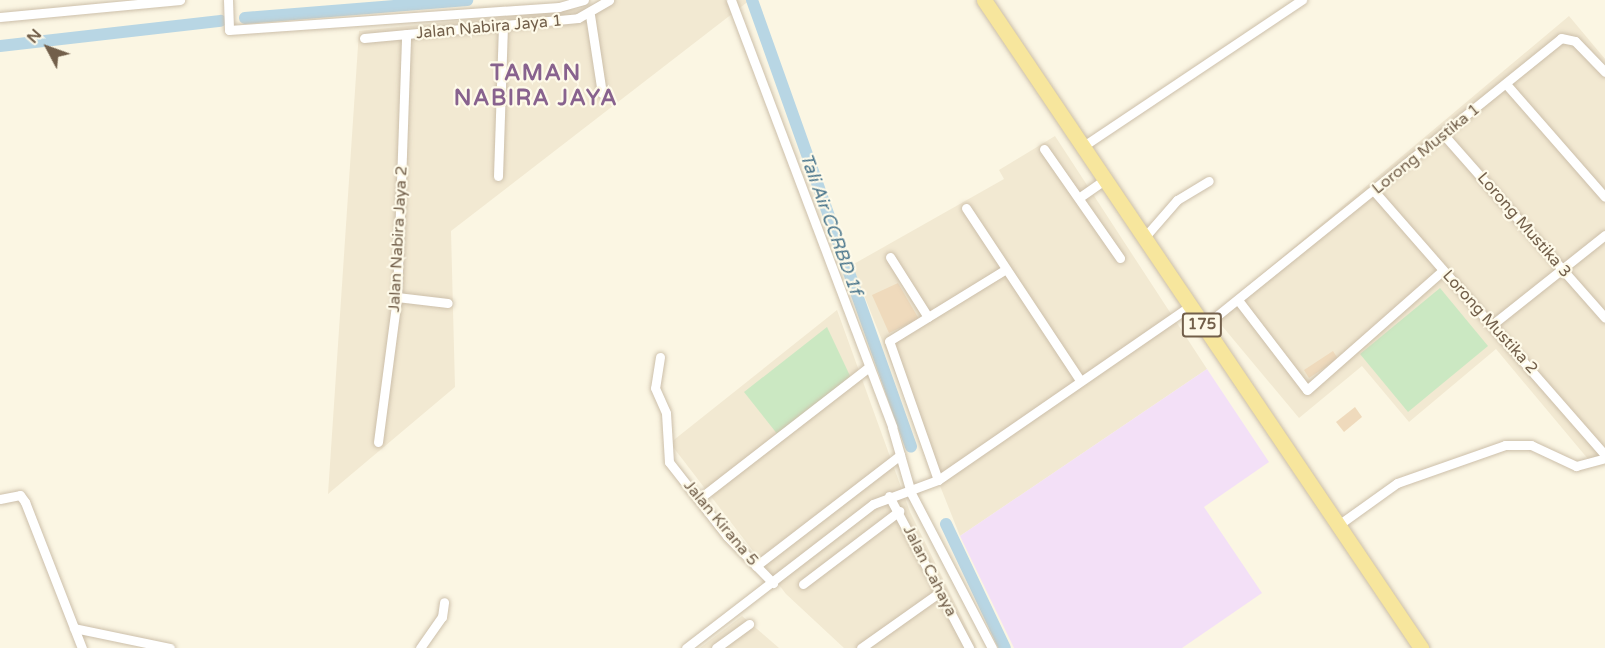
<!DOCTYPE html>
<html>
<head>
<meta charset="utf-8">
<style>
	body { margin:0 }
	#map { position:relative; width:1605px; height:648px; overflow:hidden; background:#fbf6e3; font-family:"Varela Round",sans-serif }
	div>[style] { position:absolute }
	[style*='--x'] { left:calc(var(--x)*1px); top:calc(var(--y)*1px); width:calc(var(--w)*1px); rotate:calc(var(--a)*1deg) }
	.residential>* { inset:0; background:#f2e9d2 }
	.education>* { inset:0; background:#f3e0f7 }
	.green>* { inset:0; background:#cbe8c2 }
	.canal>* { height:12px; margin:-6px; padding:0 6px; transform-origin:6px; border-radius:6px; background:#b8d6e4 }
	.building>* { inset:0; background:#efdabc }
	.roads { filter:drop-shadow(0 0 2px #ccbfaa) drop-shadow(0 0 2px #ccbfaa) }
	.street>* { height:9px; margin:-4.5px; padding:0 4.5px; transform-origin:4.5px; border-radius:4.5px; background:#fff }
	.primary>* { height:15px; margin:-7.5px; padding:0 7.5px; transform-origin:7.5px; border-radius:7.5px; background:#f7e69d }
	span { translate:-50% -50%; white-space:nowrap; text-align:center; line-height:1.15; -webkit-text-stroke:4.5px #fefae9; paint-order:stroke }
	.shield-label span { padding:2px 4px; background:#fefae9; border:2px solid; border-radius:4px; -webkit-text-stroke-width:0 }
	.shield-label { font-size:15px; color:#725f4a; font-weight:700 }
	.street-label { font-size:16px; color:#725f4a }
	.water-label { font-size:18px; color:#48748b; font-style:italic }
	.district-label { font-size:22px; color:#88628e; font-weight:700; letter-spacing:1.5px }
	.north { position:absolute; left:18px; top:18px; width:60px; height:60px; -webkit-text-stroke:4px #fefae9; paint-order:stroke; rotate:311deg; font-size:16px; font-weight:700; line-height:24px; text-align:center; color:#725f4a }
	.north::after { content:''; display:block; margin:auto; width:21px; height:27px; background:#725f4a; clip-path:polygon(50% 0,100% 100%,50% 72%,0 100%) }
</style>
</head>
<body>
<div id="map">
	<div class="residential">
		<i style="clip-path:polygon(600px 0,750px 0,451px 231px,455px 387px,328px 494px,359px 31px,588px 8px)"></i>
		<i style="clip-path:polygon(1569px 16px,1605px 59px,1605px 455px,1593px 465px,1496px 349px,1409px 422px,1362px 366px,1299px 418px,1213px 315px)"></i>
		<i style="clip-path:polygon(1055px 136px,1207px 369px,960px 536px,852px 265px,1004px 179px,999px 170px)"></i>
		<i style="clip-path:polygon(837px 310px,910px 512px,977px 648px,844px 648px,786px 594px,670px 443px)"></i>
		<i style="clip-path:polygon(742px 616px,779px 648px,700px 648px)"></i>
	</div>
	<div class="education">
		<i style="clip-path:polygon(1207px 369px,1269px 462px,1204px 507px,1262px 593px,1182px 648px,1014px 648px,960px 536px)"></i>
	</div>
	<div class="green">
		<i style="clip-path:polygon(1440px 288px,1488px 346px,1408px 412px,1360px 354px)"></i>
		<i style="clip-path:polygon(827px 327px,851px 378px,778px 435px,744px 392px)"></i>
	</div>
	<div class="canal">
		<i style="--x:752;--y:0;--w:474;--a:70.4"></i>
		<i style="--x:245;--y:18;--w:223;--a:-4.6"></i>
		<i style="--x:0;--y:46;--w:222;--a:-6.5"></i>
		<i style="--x:946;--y:524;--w:137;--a:64.6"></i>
	</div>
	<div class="building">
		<i style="clip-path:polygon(898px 283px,919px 319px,889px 333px,872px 295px)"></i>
		<i style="clip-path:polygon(1333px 351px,1338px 359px,1309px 378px,1304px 370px)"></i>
		<i style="clip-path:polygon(1355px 407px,1362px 417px,1344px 432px,1336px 422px)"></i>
	</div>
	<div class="roads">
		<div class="street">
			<i style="--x:228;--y:0;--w:30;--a:88"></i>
			<i style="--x:229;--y:30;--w:331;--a:-4"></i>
			<i style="--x:559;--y:7;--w:26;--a:-16"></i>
			<i style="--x:731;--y:0;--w:456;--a:69.3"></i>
			<i style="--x:892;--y:427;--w:69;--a:73.9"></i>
			<i style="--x:911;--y:493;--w:175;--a:62.4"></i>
			<i style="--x:590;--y:15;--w:79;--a:81.3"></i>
			<i style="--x:0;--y:17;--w:181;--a:-5.4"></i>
			<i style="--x:364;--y:38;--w:215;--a:-5.3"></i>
			<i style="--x:578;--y:18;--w:36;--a:-30"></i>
			<i style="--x:1506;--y:84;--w:150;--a:48.8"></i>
			<i style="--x:1443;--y:134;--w:245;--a:48.6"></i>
			<i style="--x:1082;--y:147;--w:265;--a:-33.8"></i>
			<i style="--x:1044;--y:149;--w:133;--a:55.1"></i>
			<i style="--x:498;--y:176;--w:151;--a:-88.1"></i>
			<i style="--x:1374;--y:191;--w:351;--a:48.8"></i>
			<i style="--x:1080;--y:197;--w:28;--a:-35"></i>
			<i style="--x:966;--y:208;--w:206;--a:56.5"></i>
			<i style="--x:1143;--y:239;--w:52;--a:-48.9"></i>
			<i style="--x:1177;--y:200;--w:37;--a:-31"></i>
			<i style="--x:890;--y:257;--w:71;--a:57.7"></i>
			<i style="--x:397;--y:297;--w:51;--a:6.7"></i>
			<i style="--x:1238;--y:300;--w:113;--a:52.5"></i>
			<i style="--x:1307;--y:390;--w:181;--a:-41.4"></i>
			<i style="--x:1493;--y:324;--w:143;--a:-38.5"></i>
			<i style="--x:1203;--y:327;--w:460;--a:-38.9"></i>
			<i style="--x:1561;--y:38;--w:14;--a:12"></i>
			<i style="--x:1575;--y:41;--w:43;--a:45.9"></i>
			<i style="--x:660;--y:357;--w:31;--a:99"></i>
			<i style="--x:655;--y:388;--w:27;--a:66"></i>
			<i style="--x:666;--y:413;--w:49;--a:86.5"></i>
			<i style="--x:669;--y:462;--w:94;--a:51.9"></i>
			<i style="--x:727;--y:536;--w:66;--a:45.6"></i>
			<i style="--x:378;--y:442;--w:146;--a:-82.5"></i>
			<i style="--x:397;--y:297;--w:263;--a:-88"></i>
			<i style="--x:938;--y:480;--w:147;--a:-109.4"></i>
			<i style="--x:889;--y:341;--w:137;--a:-31.6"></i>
			<i style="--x:889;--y:496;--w:172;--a:62.2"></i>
			<i style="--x:700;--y:498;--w:214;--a:-37.8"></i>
			<i style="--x:0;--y:499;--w:20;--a:-11"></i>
			<i style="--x:20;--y:495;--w:9;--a:54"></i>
			<i style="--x:25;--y:502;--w:157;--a:68.7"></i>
			<i style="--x:1337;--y:526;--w:74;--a:-35.6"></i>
			<i style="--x:1397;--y:483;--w:114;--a:-19.4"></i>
			<i style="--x:1505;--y:445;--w:26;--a:0"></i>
			<i style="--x:1531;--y:445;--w:50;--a:25"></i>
			<i style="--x:1576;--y:466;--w:30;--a:-15"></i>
			<i style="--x:756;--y:566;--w:182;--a:-37.6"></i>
			<i style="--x:803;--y:584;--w:121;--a:-37.2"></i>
			<i style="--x:74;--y:628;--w:98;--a:11.8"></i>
			<i style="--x:420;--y:648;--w:38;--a:-55"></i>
			<i style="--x:442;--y:617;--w:15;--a:-82"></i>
			<i style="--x:686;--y:648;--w:236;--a:-37.6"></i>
			<i style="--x:873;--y:504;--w:69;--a:-20.3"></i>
			<i style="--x:938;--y:480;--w:305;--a:-34.6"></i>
			<i style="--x:716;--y:648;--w:41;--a:-36"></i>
			<i style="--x:861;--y:648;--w:97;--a:-35.3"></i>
		</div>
		<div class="primary">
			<i style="--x:984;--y:0;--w:782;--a:56"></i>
		</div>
	</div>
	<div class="shield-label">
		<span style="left:1202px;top:325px">175</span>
	</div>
	<div class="street-label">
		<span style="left:489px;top:27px;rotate:-5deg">Jalan Nabira Jaya 1</span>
		<span style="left:1426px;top:149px;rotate:-39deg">Lorong Mustika 1</span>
		<span style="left:1524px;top:225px;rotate:49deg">Lorong Mustika 3</span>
		<span style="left:398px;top:239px;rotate:-87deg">Jalan Nabira Jaya 2</span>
		<span style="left:1490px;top:322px;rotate:48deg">Lorong Mustika 2</span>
		<span style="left:721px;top:523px;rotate:50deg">Jalan Kirana 5</span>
		<span style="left:930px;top:571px;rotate:63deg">Jalan Cahaya</span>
	</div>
	<div class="water-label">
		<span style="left:831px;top:224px;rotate:70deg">Tali Air CCRBD 1f</span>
	</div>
	<div class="district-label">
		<span style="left:536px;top:86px">TAMAN<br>NABIRA JAYA</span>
	</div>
	<div class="north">N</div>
</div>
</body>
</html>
